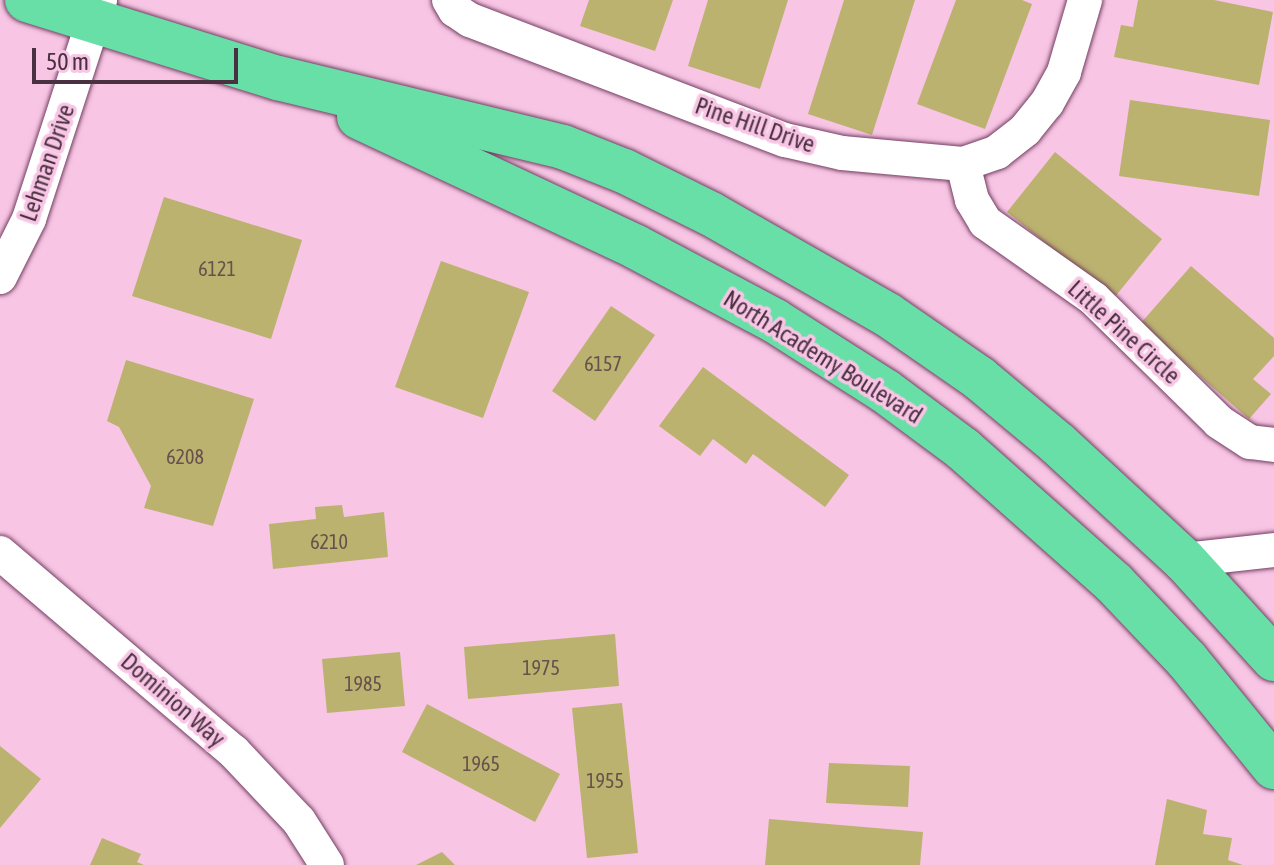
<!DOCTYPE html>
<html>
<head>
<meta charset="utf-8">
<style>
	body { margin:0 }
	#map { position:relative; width:1274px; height:865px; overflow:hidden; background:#f8c5e4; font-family:"Asap Condensed",sans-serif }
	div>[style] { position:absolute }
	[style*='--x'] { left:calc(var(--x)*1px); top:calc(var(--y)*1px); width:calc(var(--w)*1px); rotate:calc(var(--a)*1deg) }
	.building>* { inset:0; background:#bcb26f }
	.roads { filter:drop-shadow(0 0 2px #733e61) drop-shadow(0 0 2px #733e61) }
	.minor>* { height:34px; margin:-17px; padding:0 17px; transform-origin:17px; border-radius:17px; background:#fff }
	.highway>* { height:44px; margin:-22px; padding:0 22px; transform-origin:22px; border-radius:22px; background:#67dfa7 }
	span { translate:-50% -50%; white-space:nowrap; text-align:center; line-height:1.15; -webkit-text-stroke:7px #f8c5e4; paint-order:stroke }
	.number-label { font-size:20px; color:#66514c }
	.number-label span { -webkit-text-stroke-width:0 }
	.street-label { font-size:24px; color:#4a3141 }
	.scale { position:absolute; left:32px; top:48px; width:206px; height:36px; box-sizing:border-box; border:4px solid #4a3141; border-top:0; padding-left:10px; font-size:24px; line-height:28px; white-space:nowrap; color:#4a3141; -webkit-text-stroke:6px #f8c5e4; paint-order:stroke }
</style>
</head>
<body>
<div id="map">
	<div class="building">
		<i style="clip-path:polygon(589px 0,673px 0,655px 51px,580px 26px)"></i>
		<i style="clip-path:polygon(708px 0,788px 0,760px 89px,688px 66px)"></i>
		<i style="clip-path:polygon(844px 0,915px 0,872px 135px,808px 114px)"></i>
		<i style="clip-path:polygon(956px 0,1022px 0,1032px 4px,985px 129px,917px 104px)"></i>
		<i style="clip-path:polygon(1138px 0,1214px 0,1273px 12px,1259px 85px,1114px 57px,1121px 25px,1133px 27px)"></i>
		<i style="clip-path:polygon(1130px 100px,1270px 120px,1259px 196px,1119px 176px)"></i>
		<i style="clip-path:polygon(1055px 152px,1162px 239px,1114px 298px,1007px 212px)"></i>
		<i style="clip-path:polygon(164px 197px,302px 240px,271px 339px,132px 296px)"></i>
		<i style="clip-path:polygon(441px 261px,529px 292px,483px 418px,395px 387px)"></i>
		<i style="clip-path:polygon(1191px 266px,1274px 338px,1274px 356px,1253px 379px,1271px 394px,1249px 419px,1140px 324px)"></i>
		<i style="clip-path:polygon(611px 306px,655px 335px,595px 421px,552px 391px)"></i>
		<i style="clip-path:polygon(126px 360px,254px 399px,213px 526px,144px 508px,151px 486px,119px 427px,107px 421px)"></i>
		<i style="clip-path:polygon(703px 367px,849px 475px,825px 507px,753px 454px,746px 464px,713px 439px,700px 456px,659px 426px)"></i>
		<i style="clip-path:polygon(342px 505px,344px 517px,384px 512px,388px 557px,273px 569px,269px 524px,316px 519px,315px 507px)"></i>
		<i style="clip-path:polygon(615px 634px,619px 686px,468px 699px,464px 647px)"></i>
		<i style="clip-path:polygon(400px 652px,405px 706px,327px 713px,322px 659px)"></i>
		<i style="clip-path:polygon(622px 703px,638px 853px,587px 858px,572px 708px)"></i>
		<i style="clip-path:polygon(427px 704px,560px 774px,535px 822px,402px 752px)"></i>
		<i style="clip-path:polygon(0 746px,41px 779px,0 828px)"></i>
		<i style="clip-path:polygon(829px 763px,910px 766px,908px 807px,826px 803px)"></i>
		<i style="clip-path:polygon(1167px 799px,1207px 810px,1203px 834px,1232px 838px,1228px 860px,1243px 865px,1155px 865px)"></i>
		<i style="clip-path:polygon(769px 819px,923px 832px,920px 865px,765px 865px)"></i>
		<i style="clip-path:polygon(102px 838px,141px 854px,137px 862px,144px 865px,90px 865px)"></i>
		<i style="clip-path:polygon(442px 852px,455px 865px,416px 865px)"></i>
	</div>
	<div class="roads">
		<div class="minor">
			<i style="--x:449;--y:0;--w:12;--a:59"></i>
			<i style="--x:455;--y:10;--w:18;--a:34"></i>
			<i style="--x:470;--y:20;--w:337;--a:20.9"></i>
			<i style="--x:785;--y:140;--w:58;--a:12.8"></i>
			<i style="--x:842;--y:153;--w:121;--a:5.2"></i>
			<i style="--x:963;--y:164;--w:36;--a:-19"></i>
			<i style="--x:997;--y:152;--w:36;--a:-38"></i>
			<i style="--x:1025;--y:130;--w:35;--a:-51"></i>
			<i style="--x:1047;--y:103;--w:35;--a:-61"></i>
			<i style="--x:1064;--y:72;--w:75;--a:-73.7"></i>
			<i style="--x:963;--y:164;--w:37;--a:76"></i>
			<i style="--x:972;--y:200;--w:26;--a:59"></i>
			<i style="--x:985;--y:222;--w:133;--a:35.2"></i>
			<i style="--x:1094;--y:299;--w:175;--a:44.5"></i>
			<i style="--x:1219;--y:422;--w:37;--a:33"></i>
			<i style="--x:1250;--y:442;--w:24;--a:7"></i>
			<i style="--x:0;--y:277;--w:65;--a:-63.4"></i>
			<i style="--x:29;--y:219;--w:230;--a:-72"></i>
			<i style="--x:0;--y:553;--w:306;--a:40.4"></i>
			<i style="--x:233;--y:751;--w:96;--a:46.7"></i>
			<i style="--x:299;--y:821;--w:52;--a:57.5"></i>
			<i style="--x:1184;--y:560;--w:91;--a:-6.3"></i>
		</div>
		<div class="highway">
			<i style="--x:27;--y:0;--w:263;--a:17.3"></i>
			<i style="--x:278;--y:78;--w:293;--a:13.6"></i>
			<i style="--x:563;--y:147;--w:66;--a:21.5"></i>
			<i style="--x:624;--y:171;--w:97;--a:26.3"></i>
			<i style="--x:711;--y:214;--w:204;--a:29.7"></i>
			<i style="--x:888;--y:315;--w:111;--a:34.7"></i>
			<i style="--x:979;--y:378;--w:102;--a:39.8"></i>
			<i style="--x:1057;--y:443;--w:173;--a:42.7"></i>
			<i style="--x:1184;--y:560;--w:134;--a:47.7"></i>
			<i style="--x:359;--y:117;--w:306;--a:25.1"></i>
			<i style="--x:636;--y:247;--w:157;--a:28"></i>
			<i style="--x:775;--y:321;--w:130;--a:32.5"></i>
			<i style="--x:885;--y:391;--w:97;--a:36.6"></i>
			<i style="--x:963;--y:449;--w:200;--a:41.6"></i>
			<i style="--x:1113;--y:582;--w:108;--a:46.5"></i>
			<i style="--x:1187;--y:660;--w:138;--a:50.9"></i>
		</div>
	</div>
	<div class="number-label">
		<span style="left:217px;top:268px">6121</span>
		<span style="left:603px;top:363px">6157</span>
		<span style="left:185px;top:456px">6208</span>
		<span style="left:329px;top:541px">6210</span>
		<span style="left:541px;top:667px">1975</span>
		<span style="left:363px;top:683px">1985</span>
		<span style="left:481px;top:763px">1965</span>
		<span style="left:605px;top:780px">1955</span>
	</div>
	<div class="street-label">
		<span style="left:755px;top:125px;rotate:19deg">Pine Hill Drive</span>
		<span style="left:47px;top:163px;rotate:-71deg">Lehman Drive</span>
		<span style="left:1124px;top:332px;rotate:42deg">Little Pine Circle</span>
		<span style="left:823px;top:357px;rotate:32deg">North Academy Boulevard</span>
		<span style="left:173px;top:700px;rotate:41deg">Dominion Way</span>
	</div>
	<div class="scale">50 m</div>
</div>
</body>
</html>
